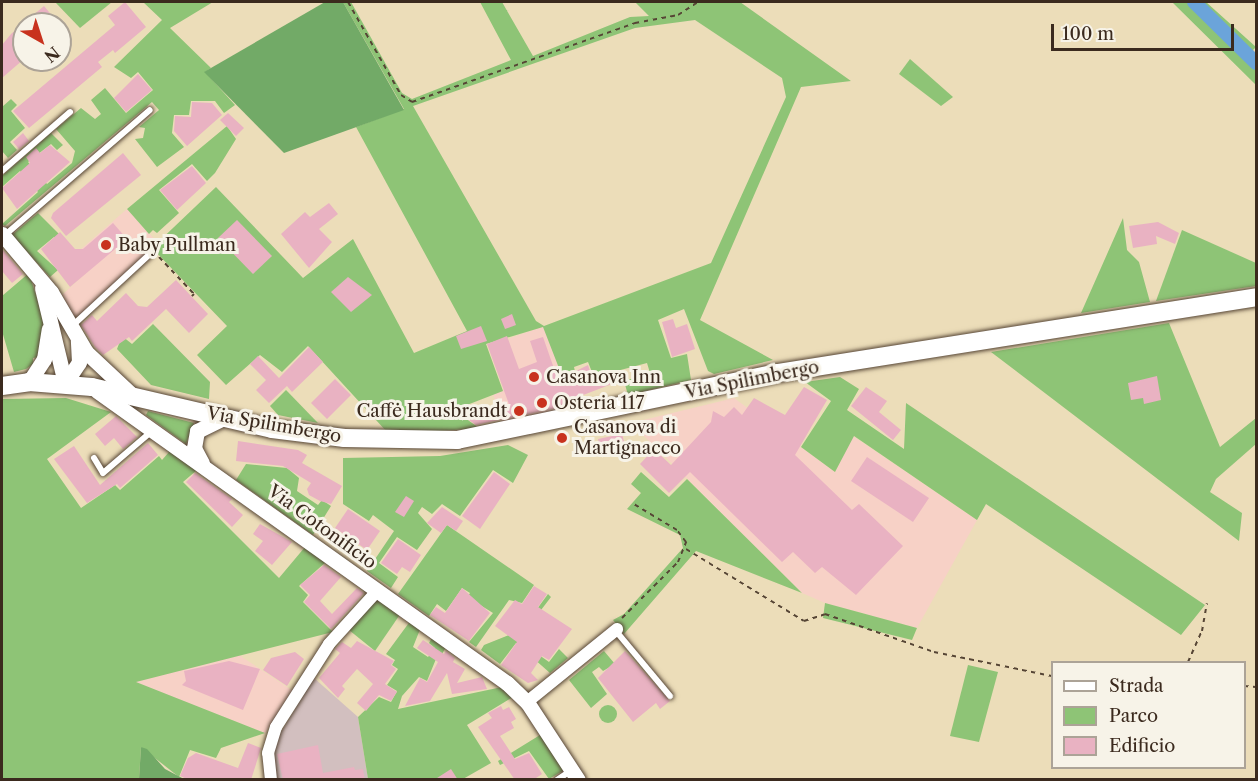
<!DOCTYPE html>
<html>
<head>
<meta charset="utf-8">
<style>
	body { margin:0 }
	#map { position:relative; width:1258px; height:781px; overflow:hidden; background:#ecddb9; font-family:"Libre Caslon Text",serif }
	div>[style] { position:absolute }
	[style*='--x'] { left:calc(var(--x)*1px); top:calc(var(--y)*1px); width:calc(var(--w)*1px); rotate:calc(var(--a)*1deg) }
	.built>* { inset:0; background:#f7d1c6 }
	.industrial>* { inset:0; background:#d2bfbf }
	.green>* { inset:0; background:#8ec476 }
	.round { border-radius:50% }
	.forest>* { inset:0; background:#72aa67 }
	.canal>* { height:14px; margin:-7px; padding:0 7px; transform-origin:7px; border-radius:7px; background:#6ba4da }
	.building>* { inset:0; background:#e9b2c2 }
	.path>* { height:2px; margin-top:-1px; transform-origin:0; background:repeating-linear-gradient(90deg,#564535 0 4.5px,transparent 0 9px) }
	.roads { filter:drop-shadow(0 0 2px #564535) drop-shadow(0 0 2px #564535) }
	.service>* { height:6px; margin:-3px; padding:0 3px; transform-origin:3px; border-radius:3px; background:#fff }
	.minor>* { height:12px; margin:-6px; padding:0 6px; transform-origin:6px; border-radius:6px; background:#fff }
	.tertiary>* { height:15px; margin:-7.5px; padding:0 7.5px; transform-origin:7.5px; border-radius:7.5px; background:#fff }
	.secondary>* { height:18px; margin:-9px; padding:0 9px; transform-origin:9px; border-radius:9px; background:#fff }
	.dots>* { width:16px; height:16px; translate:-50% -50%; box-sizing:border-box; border:3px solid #f7f3e8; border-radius:50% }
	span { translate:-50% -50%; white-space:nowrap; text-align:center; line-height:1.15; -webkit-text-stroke:6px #f7f3e8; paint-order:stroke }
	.poi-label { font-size:18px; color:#3b2a1e }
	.left { translate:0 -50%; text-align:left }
	.right { translate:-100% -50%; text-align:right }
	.street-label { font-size:18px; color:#3b2a1e }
	.frame { position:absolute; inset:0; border:3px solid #3b2a1e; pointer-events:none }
	.legend { position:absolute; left:1051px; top:661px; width:195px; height:108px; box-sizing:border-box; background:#f7f3e8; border:2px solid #aca397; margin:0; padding:8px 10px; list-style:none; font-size:18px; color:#3b2a1e }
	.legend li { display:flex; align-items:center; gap:12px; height:30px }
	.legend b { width:30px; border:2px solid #aca397 }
	.north { position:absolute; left:12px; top:12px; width:60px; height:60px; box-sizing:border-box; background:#f7f3e8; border:2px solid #aca397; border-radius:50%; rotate:141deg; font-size:16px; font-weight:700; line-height:24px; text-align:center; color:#3b2a1e }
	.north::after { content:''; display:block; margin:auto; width:21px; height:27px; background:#c8321e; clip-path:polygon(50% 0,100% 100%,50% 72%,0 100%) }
	.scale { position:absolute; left:1051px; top:24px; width:183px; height:27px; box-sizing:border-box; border:3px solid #3b2a1e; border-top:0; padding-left:8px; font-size:18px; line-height:21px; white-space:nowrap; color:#3b2a1e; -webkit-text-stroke:4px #f7f3e8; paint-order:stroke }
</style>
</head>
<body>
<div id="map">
	<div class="built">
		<i style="clip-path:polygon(127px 209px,158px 243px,75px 320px,62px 295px,87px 272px,73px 256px)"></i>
		<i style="clip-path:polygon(544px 326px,572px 406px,503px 424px,493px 394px,523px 383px,508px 339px)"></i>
		<i style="clip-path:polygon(734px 398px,835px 472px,853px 436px,977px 520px,917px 628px,825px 603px,802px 593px,631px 423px)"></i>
		<i style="clip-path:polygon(239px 655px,293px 691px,265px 733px,134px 682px)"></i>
	</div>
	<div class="industrial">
		<i style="clip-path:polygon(314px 678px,358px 717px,368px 779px,276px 779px,274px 748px,278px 737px)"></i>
	</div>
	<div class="green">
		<i style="clip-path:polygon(55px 2px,112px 2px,80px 28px)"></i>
		<i style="clip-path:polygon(143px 2px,213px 2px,170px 28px,211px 68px,205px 72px,235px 105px,224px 113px,215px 101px,191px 101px,189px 115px,174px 115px,172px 133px,184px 147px,157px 167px,135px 139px,143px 138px,145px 128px,139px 127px,159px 110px,152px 102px,5px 226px,2px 224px,38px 192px,20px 171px,2px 187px,2px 176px,51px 133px,63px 145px,57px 150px,51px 144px,28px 162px,47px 184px,72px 163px,75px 151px,56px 129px,81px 108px,95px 119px,101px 114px,91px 100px,105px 88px,126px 113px,153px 90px,138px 72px,131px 78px,114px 67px,162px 20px)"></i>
		<i style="clip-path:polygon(evenodd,343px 2px,351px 2px,402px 93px,412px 99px,511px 60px,480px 2px,502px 2px,533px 56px,630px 17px,649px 16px,635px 2px,740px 2px,851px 81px,801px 87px,700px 320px,773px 360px,714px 374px,708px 371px,684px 309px,658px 320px,671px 358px,687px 354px,691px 380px,628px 395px,624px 381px,650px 373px,647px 363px,594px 377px,588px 362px,574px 367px,576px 376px,564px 381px,543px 327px,486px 344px,503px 391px,454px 410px,479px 428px,441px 431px,387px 432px,308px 346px,282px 372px,260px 355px,226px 385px,197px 355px,227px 326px,152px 248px,216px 187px,303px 278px,353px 239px,414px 353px,467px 331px,356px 127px,404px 109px,343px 2px,695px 20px,782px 78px,786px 97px,711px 263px,544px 326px,536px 321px,413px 106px,635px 28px,695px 20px)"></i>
		<i style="clip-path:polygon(1172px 2px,1206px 2px,1256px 47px,1253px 50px,1256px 55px,1256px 85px)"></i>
		<i style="clip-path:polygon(910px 59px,953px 97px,941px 106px,899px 74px)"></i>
		<i style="clip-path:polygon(11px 99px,17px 105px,11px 111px,25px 128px,10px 142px,17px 150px,8px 158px,2px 151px,2px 107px)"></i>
		<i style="clip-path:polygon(227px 126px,236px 139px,215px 173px,207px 181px,192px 164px,159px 190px,179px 213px,157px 233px,153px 230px,149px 234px,127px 209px)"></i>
		<i style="clip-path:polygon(38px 213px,68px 243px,64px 247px,54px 237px,37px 251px,58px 270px,50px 277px,12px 235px)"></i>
		<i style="clip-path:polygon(1123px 218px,1127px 250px,1139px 262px,1150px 302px,1081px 313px)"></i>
		<i style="clip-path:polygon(1182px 230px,1256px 263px,1256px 286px,1156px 301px)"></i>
		<i style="clip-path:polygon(29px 273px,44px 321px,38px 357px,33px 358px,33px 364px,26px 369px,14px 372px,2px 331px,2px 296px)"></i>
		<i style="clip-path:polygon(1169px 323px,1220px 447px,1256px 418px,1256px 444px,1216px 479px,1210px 492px,1242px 513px,1239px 541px,991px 352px)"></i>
		<i style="clip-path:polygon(153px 324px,210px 382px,209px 399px,151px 385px,117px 349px,122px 336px,132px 344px)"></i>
		<i style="clip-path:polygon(840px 377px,859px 389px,847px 410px,904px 449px,906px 403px,1205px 605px,1181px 635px,986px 504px,977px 520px,854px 436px,835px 472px,801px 447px,831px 401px,805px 382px)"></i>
		<i style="clip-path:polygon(286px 390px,318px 423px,278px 415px,270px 406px)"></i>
		<i style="clip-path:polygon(66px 398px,111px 412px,47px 459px,81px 508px,115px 485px,120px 490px,159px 456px,162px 460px,169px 452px,164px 446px,197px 470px,183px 482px,279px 578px,305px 547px,326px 562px,299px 586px,308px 595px,303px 602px,333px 632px,136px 682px,265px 733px,221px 748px,216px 758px,190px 750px,179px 777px,141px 747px,139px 779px,2px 780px,2px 399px)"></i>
		<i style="clip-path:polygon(148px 411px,194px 423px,186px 444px,146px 415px)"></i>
		<i style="clip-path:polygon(508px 445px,528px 455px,513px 483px,493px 470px,460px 516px,442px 504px,432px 514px,422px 507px,418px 513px,432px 529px,417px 550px,397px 537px,379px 563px,398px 577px,391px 588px,367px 571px,394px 531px,373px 515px,369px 521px,343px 504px,343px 458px,440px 456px)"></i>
		<i style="clip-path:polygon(246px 464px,287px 468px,299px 478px,297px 491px,318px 505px,322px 500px,331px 506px,313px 535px,236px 480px)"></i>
		<i style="clip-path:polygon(641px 472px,669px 497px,687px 479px,802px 593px,696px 551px,624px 634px,613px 620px,624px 614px,683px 548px,680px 535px,627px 509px,641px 493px,631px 484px)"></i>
		<i style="clip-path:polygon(447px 525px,534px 585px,522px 603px,509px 600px,476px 647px,469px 642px,493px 613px,477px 603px,464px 602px,470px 593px,462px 588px,446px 611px,437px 604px,429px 616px,398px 594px)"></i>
		<i style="clip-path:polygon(548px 594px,551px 597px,518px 640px,549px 662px,559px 649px,568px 658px,550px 673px,516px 643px,500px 664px,481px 650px,484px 645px,509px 635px,515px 639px)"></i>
		<i style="clip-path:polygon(378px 597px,401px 613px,375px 651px,349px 630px)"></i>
		<i style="clip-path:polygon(825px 603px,917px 628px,912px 640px,823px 618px)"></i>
		<i style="clip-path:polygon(411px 620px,421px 627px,413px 647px,428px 657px,435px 648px,429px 643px,433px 636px,447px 645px,441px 656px,438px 654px,427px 681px,419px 677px,402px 696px,398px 709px,502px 687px,513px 697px,467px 725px,491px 763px,463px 779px,368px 779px,358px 717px,379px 697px,391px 702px,397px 691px,387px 685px,398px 669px,392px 665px,395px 660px,386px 654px)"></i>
		<i style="clip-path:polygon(604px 651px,615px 664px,603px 671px,599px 667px,592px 672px,607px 694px,591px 708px,569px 680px)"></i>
		<i style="clip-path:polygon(968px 665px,998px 672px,979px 742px,950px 736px)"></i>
		<i class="round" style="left:599px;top:705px;width:18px;height:18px"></i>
		<i style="clip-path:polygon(540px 735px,564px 770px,549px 779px,529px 751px,500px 765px,498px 761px)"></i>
	</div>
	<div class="forest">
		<i style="clip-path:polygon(325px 2px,343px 2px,404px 110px,284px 153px,204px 72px)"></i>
		<i style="clip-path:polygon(141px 747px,147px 749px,165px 769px,184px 779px,139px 779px)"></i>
	</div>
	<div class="canal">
		<i style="--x:1194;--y:2;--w:87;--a:44.5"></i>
	</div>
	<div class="building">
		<i style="clip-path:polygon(125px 2px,146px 27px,115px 53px,113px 50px,98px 62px,102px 67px,29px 128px,13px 111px,115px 25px,108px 16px)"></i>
		<i style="clip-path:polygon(44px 6px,59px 24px,24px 24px,24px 59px,2px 78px,2px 45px,11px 34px)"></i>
		<i style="clip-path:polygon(138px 74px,152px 90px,126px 112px,114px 98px)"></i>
		<i style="clip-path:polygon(192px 102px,212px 103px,222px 115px,187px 146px,174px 131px,175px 116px,191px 117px)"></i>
		<i style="clip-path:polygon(228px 113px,244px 128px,236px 136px,220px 120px)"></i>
		<i style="clip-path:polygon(23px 133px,29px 141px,19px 149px,13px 142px)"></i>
		<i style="clip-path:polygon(50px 145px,70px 162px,17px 209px,2px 188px,30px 163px,26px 157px,36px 148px,40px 153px)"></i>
		<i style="clip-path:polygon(123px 153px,141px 175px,66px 236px,51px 218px,53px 213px)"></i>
		<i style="clip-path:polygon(192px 166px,206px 183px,177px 210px,160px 190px)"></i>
		<i style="clip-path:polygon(329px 203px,338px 214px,319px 229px,332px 242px,309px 268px,281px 234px,305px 212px,310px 217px)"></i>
		<i style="clip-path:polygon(237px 220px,272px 256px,253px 274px,218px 238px)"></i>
		<i style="clip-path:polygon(1158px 222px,1179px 233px,1175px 244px,1156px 236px,1157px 244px,1133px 248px,1129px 226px)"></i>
		<i style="clip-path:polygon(113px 223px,127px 239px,70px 287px,41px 249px,60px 232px,75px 249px,83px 249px)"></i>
		<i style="clip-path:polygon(2px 249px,23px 274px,12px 283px,2px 271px)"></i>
		<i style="clip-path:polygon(348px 277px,372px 295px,351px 312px,331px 292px)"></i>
		<i style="clip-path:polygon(176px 280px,208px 314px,189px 333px,166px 309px,132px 341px,129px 337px,103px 355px,95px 347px,81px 325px,92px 315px,97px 321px,126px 293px,138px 306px,147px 307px)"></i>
		<i style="clip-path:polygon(512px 314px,516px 325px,505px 329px,501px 319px)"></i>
		<i style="clip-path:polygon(673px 319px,676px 328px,687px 324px,695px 349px,672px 357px,662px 322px)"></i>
		<i style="clip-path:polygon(481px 326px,487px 341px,461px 349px,456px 336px)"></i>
		<i style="clip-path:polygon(507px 336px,519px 369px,537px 362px,530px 341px,543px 337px,558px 380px,588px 365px,592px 377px,614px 370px,617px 382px,578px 397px,580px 403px,476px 425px,462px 415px,478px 406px,485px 415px,510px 407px,487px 344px)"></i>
		<i style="clip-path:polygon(309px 347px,323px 362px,292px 392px,287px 386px,269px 403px,256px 390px,266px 380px,250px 364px,258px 356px,279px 378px)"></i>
		<i style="clip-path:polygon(1157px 376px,1161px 400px,1144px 404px,1143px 398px,1131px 400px,1128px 383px)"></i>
		<i style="clip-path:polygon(335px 379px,351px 395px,327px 419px,311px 403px)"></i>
		<i style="clip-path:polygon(804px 387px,827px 400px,795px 455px,852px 510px,859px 504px,903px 546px,856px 595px,822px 567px,815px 573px,793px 552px,782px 562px,690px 472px,669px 493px,640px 464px,654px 449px,671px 465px,711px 422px,713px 411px,724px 417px,734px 407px,742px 415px,754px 398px,785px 415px)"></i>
		<i style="clip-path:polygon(866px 387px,887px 401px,879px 412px,901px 430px,893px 440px,851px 406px)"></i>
		<i style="clip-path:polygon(116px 416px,137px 437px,123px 449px,114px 438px,105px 446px,95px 434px)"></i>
		<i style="clip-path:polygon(622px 434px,626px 449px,619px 451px,620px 454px,602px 455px,598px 439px)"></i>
		<i style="clip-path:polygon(238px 441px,298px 450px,307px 455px,302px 463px,342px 486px,331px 504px,320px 501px,309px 495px,307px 489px,311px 483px,283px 466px,236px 461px)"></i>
		<i style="clip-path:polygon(148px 443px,158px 455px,120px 488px,117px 484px,87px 503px,54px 459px,74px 446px,100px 485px)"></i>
		<i style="clip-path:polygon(867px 457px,929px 498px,913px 522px,851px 481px)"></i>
		<i style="clip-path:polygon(494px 472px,510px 484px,480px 529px,462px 516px)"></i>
		<i style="clip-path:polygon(195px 473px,232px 499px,229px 502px,243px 515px,232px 527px,186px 482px)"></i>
		<i style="clip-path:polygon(406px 496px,414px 501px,404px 517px,395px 512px)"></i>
		<i style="clip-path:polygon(442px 507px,463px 521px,456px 531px,447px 525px,441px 533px,427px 523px)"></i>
		<i style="clip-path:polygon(348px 509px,380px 531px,367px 550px,335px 528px)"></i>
		<i style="clip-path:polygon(260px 524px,292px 542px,272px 565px,255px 551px,263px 541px,253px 534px)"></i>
		<i style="clip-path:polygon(398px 539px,421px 555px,410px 572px,402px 567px,397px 574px,381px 563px)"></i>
		<i style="clip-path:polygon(324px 565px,341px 577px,320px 601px,332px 614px,357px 588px,364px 593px,331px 629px,304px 602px,310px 595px,300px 585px)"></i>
		<i style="clip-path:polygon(534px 586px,547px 594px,538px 607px,572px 629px,549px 660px,542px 656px,531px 673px,538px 680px,528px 683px,501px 665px,517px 642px,495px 626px,515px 600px,522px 604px)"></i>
		<i style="clip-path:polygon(462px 588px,490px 613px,469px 641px,430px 615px,436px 607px,445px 613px)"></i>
		<i style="clip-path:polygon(423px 640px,444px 654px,446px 651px,455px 658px,453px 662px,465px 669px,457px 683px,482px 677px,487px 689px,452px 694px,447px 673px,430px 701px,405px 706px,420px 678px,427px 682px,438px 662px,417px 648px)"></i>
		<i style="clip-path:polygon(357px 641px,394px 661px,391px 665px,396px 669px,385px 684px,397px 692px,391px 701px,379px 695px,366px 711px,357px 703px,373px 684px,357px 669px,342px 686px,345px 689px,338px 698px,319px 678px,340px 653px,335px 649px,342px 642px,351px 648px)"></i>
		<i style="clip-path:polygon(625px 651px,670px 701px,660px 709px,656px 703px,633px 722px,598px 678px)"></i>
		<i style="clip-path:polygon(295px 652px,304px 659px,287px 686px,263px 670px,271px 658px)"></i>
		<i style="clip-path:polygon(229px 661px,260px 669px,243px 710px,182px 685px,186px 681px,184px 671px)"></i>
		<i style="clip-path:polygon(501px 706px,503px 710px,509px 707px,516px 719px,511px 722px,514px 728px,500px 736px,515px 759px,529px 753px,542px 774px,533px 780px,515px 780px,478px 727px,492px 718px,488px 713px)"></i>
		<i style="clip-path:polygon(248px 743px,261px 748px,251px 780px,189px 780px,180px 776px,188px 758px,196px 753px,238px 768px)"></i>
		<i style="clip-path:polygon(318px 745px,323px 773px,354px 767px,355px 770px,363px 769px,365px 780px,283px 780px,277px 754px)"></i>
		<i style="clip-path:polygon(451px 769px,458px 780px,434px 780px)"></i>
	</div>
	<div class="path">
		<i style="--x:348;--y:2;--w:107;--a:60.3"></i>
		<i style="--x:401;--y:95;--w:13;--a:32"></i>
		<i style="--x:412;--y:102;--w:237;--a:-19.5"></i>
		<i style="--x:635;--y:23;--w:44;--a:-10.5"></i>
		<i style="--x:678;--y:15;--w:24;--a:-33"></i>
		<i style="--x:159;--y:257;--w:51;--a:46.6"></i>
		<i style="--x:194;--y:294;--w:3;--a:135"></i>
		<i style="--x:686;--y:549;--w:138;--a:31.4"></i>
		<i style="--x:804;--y:621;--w:22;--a:-18"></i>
		<i style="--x:825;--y:614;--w:115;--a:19.2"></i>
		<i style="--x:934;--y:652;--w:120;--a:11.5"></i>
		<i style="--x:622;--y:618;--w:79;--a:-45"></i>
		<i style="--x:678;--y:562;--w:22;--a:-68"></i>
		<i style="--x:686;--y:542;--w:15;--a:-127"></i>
		<i style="--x:677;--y:530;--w:52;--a:-149"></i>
		<i style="--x:1188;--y:662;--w:34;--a:-66"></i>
		<i style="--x:1202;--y:631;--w:28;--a:-80"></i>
		<i style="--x:1244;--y:686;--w:12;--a:5"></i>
	</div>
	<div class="roads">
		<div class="service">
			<i style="--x:2;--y:171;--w:90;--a:-40.9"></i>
			<i style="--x:5;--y:235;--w:191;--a:-40.8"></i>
			<i style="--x:71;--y:327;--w:109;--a:-42.8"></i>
			<i style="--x:94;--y:458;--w:17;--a:59"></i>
			<i style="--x:103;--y:473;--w:65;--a:-40.6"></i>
			<i style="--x:615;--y:630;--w:86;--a:50.2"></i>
			<i style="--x:557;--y:780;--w:18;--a:-34"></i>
		</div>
		<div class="minor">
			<i style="--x:527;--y:702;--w:116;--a:-39"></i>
			<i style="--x:271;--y:780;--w:27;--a:-96"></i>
			<i style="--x:268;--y:753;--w:27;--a:-73"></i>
			<i style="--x:276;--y:727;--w:98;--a:-57.4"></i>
			<i style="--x:329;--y:644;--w:72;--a:-47.8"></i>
		</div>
		<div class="tertiary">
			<i style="--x:2;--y:234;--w:76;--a:49.8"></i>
			<i style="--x:51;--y:292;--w:69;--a:59.7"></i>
			<i style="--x:86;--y:352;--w:64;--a:43.1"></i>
			<i style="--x:42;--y:288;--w:98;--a:76.4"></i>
			<i style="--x:29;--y:382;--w:27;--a:-57"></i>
			<i style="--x:44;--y:359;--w:30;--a:-81"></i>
			<i style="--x:65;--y:383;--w:25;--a:-56"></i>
			<i style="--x:79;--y:362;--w:22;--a:-93"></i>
			<i style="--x:97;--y:391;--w:503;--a:35.46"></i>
			<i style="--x:507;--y:683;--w:28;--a:44"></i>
			<i style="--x:527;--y:702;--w:93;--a:56.8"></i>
			<i style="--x:202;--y:463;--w:17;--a:-118"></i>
			<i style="--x:194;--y:448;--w:17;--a:-80"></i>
			<i style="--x:197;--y:431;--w:30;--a:-26"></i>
		</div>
		<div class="secondary">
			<i style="--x:2;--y:386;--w:27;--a:-8"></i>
			<i style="--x:29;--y:382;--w:63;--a:4.5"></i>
			<i style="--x:92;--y:387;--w:185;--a:13.1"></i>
			<i style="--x:272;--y:429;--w:73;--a:7.1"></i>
			<i style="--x:344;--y:438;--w:113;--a:1"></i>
			<i style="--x:457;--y:440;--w:328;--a:-11.8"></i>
			<i style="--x:778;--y:373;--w:484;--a:-9"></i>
		</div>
	</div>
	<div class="dots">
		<i style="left:106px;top:245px;background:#c8321e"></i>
		<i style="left:534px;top:377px;background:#c8321e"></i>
		<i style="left:542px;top:403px;background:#c8321e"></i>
		<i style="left:519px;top:411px;background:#c8321e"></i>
		<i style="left:562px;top:438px;background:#c8321e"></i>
	</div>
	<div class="poi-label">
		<span class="left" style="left:118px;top:245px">Baby Pullman</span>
		<span class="left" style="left:546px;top:377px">Casanova Inn</span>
		<span class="left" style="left:554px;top:403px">Osteria 117</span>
		<span class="right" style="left:507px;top:411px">Caffė Hausbrandt</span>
		<span class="left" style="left:574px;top:438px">Casanova di<br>Martignacco</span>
	</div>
	<div class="street-label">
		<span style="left:752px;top:380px;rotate:-11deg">Via Spilimbergo</span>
		<span style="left:274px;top:425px;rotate:10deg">Via Spilimbergo</span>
		<span style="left:322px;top:527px;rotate:36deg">Via Cotonificio</span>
	</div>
	<div class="frame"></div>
	<ul class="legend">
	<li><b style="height:8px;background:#fff"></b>Strada</li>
	<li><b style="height:16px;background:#8ec476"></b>Parco</li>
	<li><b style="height:16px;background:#e9b2c2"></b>Edificio</li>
	</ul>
	<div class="north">N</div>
	<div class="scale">100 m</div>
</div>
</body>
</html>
